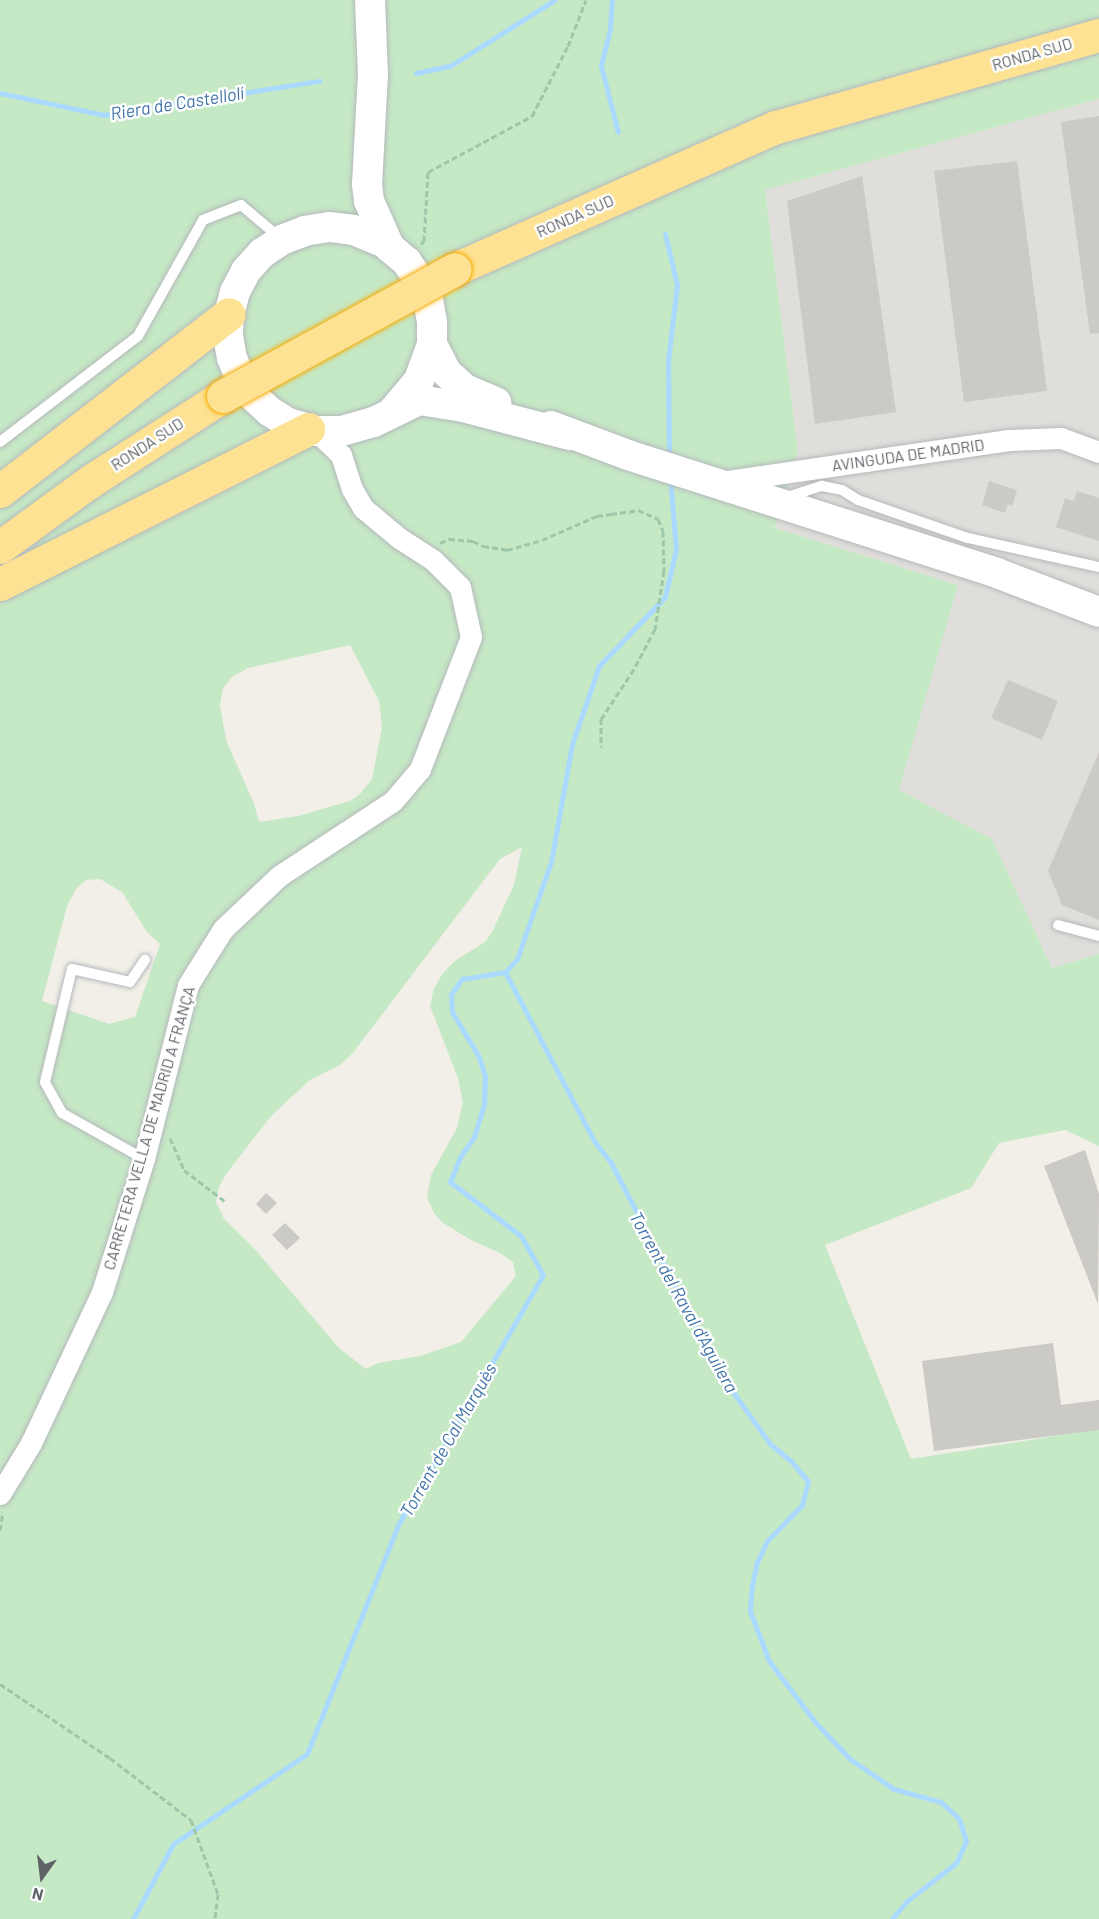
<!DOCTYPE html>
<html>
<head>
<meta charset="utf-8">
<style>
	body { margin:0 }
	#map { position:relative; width:1099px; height:1919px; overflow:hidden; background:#f1efe8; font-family:Barlow,sans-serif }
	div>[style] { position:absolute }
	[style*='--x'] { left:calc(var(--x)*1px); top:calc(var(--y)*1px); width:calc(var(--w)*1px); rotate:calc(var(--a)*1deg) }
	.industrial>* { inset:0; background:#e0deda }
	.green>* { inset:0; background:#c5e8c5 }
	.stream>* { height:5px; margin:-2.5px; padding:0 2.5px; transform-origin:2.5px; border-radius:2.5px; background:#aadaff }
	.building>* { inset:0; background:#cccac5 }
	.path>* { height:3px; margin-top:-1.5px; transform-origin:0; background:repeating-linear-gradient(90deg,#9cc7a9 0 6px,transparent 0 9px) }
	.roads { filter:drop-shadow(0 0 2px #b5b8bc) drop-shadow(0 0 2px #b5b8bc) }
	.lane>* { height:10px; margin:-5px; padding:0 5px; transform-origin:5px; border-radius:5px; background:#fff }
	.street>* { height:21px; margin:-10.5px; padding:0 10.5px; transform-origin:10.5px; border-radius:10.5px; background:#fff }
	.secondary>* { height:30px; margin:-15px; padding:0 15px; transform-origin:15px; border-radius:15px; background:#fff }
	.highway>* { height:33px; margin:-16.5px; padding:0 16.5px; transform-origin:16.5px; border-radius:16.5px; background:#fde293 }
	.bridges { filter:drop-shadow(0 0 2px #f9ab00) drop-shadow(0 0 2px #f9ab00) }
	.highway-bridge>* { height:33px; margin:-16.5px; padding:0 16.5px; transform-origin:16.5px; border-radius:16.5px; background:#fde293 }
	span { translate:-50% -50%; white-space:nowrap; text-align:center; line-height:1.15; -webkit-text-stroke:5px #fff; paint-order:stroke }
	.street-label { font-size:16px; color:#5f6368 }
	.water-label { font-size:18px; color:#4174aa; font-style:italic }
	.north { position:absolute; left:12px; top:1847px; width:60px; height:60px; -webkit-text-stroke:4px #fff; paint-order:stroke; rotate:194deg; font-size:16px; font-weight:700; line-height:24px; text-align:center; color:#5f6368 }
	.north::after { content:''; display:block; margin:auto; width:21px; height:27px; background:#5f6368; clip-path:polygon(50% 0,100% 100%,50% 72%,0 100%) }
</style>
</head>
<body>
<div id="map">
	<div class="industrial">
		<i style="clip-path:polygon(1099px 99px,1099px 954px,1052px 968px,992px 839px,898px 790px,957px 585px,775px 528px,798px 451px,765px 190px)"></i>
	</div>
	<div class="green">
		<i style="clip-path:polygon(evenodd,0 0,1099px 0,1099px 99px,765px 190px,798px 451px,775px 528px,958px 585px,899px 790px,992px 839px,1052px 968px,1099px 954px,1099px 1146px,1065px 1130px,999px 1143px,971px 1188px,825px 1245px,911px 1459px,1099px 1429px,1099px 1919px,0 1919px,0 0,350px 645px,379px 701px,382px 727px,372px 779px,360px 794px,350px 801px,298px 816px,259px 822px,254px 804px,226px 740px,220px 705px,223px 688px,232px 677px,248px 668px,350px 645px,0 0,522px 847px,514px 885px,492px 932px,485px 942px,456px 960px,443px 973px,434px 988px,430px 1006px,458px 1078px,463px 1102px,457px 1128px,431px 1175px,427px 1197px,434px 1213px,443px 1223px,471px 1240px,500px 1253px,513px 1262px,516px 1276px,461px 1342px,420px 1356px,378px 1363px,366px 1369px,340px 1349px,252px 1246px,224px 1219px,216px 1202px,219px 1187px,226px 1174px,272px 1115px,310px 1080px,340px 1065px,352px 1054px,500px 859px,522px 847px,0 0,100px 879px,122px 892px,147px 932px,160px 944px,135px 1017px,109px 1024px,42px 1001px,67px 906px,76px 889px,86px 880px,100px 879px)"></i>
	</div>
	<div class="stream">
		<i style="--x:612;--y:0;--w:29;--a:94"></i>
		<i style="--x:610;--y:29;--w:38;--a:104"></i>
		<i style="--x:601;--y:66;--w:68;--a:75.6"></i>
		<i style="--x:416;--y:73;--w:35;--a:-12"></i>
		<i style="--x:450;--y:66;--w:124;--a:-32.2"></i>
		<i style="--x:0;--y:93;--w:106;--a:11.9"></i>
		<i style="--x:104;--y:115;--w:218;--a:-9"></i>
		<i style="--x:665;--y:234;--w:52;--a:76.8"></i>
		<i style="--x:677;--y:285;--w:76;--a:96.8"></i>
		<i style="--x:668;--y:360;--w:97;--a:89.4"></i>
		<i style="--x:505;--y:972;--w:191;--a:62.2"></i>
		<i style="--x:594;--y:1141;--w:28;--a:52"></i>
		<i style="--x:611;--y:1163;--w:242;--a:62.5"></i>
		<i style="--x:723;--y:1378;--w:81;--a:54.5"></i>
		<i style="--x:770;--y:1444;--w:27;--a:39"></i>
		<i style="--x:791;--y:1461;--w:26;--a:50"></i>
		<i style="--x:808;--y:1481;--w:25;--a:104"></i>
		<i style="--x:802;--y:1505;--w:50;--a:134.2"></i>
		<i style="--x:767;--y:1541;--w:23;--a:115"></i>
		<i style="--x:757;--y:1562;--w:25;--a:102"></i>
		<i style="--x:752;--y:1586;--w:25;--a:95"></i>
		<i style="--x:750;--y:1611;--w:53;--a:69.2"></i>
		<i style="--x:769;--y:1661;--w:76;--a:53"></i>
		<i style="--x:815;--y:1722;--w:51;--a:46.6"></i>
		<i style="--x:850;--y:1759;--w:53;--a:34.3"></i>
		<i style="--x:894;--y:1789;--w:49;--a:15.5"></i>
		<i style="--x:941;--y:1802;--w:25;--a:43"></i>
		<i style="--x:959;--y:1819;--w:23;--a:72"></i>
		<i style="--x:966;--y:1841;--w:24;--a:114"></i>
		<i style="--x:956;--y:1863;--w:62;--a:142.2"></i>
		<i style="--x:907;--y:1901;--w:23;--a:130"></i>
		<i style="--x:505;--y:972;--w:18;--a:-47"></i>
		<i style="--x:517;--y:959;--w:103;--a:-70.7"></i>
		<i style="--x:551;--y:862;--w:120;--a:-79.9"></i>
		<i style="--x:572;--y:744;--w:83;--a:-70.9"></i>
		<i style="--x:599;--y:666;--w:95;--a:-46.3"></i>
		<i style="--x:665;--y:597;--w:49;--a:-77.1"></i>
		<i style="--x:676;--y:549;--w:71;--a:-94.8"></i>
		<i style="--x:133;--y:1919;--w:85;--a:-61.9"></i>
		<i style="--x:173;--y:1844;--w:161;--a:-33.9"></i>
		<i style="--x:307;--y:1754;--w:246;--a:-68.3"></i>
		<i style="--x:398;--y:1525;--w:289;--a:-59.9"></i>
		<i style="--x:543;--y:1275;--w:45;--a:-119.4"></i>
		<i style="--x:521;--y:1236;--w:89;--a:-142.7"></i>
		<i style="--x:450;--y:1182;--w:27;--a:-68"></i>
		<i style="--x:460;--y:1157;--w:24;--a:-55"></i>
		<i style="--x:474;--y:1137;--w:34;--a:-73"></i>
		<i style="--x:484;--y:1104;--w:28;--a:-88"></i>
		<i style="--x:485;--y:1076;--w:22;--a:-108"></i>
		<i style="--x:478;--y:1055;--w:50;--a:-121.2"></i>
		<i style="--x:452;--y:1012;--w:18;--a:-93"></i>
		<i style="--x:451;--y:994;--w:19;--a:-54"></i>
		<i style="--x:462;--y:979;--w:44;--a:-9.2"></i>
	</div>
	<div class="building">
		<i style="clip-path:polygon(1099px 116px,1099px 333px,1090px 334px,1061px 122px)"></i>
		<i style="clip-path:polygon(1017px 161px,1047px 391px,964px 402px,934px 171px)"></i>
		<i style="clip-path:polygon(862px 176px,896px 412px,815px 424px,787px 201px)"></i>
		<i style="clip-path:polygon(989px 481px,1017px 490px,1012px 506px,1008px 504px,1005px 513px,982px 505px)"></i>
		<i style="clip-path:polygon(1077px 491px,1099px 498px,1099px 541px,1056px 527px,1065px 498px,1074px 501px)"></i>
		<i style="clip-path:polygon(1008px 680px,1058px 701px,1042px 740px,991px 718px)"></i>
		<i style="clip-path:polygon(1099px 752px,1099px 920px,1062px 905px,1048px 871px)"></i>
		<i style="clip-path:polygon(1085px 1150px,1099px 1194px,1098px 1304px,1044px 1166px)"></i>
		<i style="clip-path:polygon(266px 1193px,277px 1203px,266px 1214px,256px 1204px)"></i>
		<i style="clip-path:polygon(285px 1223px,300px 1238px,287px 1250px,272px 1235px)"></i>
		<i style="clip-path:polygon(1053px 1343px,1061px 1405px,1099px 1400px,1099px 1430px,934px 1451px,922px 1361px)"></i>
	</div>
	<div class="path">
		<i style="--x:421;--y:244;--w:4;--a:-45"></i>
		<i style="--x:424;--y:241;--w:69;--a:-86.7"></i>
		<i style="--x:428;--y:172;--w:118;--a:-28.3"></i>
		<i style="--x:532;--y:116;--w:79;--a:-62.8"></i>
		<i style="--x:568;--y:46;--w:49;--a:-68.6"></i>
		<i style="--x:440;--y:543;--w:10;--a:-24"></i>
		<i style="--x:449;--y:539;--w:24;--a:5"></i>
		<i style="--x:473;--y:541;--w:11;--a:27"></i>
		<i style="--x:483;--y:546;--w:24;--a:9"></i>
		<i style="--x:507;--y:550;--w:36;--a:-16"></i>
		<i style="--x:542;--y:540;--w:60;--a:-23.6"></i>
		<i style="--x:597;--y:516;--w:14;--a:-8"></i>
		<i style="--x:611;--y:514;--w:27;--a:-8"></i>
		<i style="--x:638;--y:510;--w:22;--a:24"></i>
		<i style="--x:658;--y:519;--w:13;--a:67"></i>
		<i style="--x:663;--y:531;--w:40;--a:88.6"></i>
		<i style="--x:664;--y:571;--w:59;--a:98.8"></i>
		<i style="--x:655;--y:629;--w:45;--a:117.7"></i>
		<i style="--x:634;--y:669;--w:60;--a:123.4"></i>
		<i style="--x:601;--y:719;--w:28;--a:90"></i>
		<i style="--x:170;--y:1138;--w:35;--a:66"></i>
		<i style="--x:184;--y:1170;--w:53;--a:37.3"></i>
		<i style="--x:0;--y:1530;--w:18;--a:-81"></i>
		<i style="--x:0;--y:1684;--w:133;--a:33.9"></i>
		<i style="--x:110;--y:1758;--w:102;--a:37.4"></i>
		<i style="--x:191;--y:1820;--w:79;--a:70"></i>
		<i style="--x:218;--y:1894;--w:25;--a:97"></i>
	</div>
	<div class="roads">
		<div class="lane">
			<i style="--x:0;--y:442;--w:174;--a:-37.5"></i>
			<i style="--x:138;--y:336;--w:133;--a:-60.7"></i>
			<i style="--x:203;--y:220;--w:41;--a:-21.5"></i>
			<i style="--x:241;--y:205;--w:50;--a:40.1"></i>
			<i style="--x:784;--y:498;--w:40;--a:-18"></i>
			<i style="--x:822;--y:486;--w:20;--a:11"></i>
			<i style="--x:842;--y:490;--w:19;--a:32"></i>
			<i style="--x:858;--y:500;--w:116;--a:19.1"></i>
			<i style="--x:968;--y:538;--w:134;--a:12.5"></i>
			<i style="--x:1058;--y:925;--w:42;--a:15"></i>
			<i style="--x:144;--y:1159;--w:94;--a:-150.7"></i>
			<i style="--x:62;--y:1113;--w:35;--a:-119"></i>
			<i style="--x:45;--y:1082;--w:116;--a:-76.6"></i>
			<i style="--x:72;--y:969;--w:59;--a:12.6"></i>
			<i style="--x:130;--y:982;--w:27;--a:-56"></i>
		</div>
		<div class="street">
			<i style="--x:721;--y:482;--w:291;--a:-8.3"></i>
			<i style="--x:1009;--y:440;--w:52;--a:-2.2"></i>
			<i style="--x:1061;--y:438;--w:40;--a:20.2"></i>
			<i style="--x:0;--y:1494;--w:60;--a:-58.7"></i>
			<i style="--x:31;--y:1443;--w:167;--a:-64.8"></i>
			<i style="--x:102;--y:1292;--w:139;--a:-72.5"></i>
			<i style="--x:144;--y:1159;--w:179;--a:-75.8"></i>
			<i style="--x:188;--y:985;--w:66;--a:-58"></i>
			<i style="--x:223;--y:929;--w:77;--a:-43.4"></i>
			<i style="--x:279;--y:876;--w:136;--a:-33.3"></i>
			<i style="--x:393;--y:801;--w:42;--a:-49.8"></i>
			<i style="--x:420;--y:769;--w:142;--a:-68.9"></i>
			<i style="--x:471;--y:637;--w:51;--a:-102.4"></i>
			<i style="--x:460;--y:587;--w:38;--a:-135"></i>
			<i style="--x:433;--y:560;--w:40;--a:-147.1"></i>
			<i style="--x:399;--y:538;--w:47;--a:-140.2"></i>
			<i style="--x:363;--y:508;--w:22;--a:-120"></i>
			<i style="--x:352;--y:489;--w:36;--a:-108"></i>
			<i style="--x:341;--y:455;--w:35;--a:-136"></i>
		</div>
		<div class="secondary">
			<i style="--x:370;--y:0;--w:74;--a:87.7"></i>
			<i style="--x:373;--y:74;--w:110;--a:93.1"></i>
			<i style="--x:367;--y:184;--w:17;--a:83"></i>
			<i style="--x:369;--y:201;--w:51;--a:65.9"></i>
			<i style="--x:432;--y:344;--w:31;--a:63"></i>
			<i style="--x:446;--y:372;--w:25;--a:42"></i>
			<i style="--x:465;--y:389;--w:34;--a:23"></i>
			<i style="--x:394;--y:410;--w:39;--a:-50"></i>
			<i style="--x:419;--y:380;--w:38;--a:-70"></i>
			<i style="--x:432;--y:344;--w:22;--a:-90"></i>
			<i style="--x:432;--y:322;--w:22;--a:-100"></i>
			<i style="--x:428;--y:300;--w:22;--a:-114"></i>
			<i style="--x:419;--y:280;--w:22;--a:-124"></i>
			<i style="--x:407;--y:262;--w:31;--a:-140"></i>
			<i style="--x:383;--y:242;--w:31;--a:-158"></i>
			<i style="--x:354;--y:230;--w:25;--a:-173"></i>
			<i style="--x:329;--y:227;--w:24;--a:171"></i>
			<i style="--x:305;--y:231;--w:25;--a:159"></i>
			<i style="--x:282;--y:240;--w:24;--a:147"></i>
			<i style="--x:262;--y:253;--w:24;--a:132"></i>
			<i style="--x:246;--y:271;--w:24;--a:118"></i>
			<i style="--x:235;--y:292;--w:23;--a:105"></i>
			<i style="--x:229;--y:314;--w:22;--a:93"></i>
			<i style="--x:228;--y:336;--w:22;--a:80"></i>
			<i style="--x:232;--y:358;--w:22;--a:68"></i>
			<i style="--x:240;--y:378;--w:22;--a:54"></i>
			<i style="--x:253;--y:396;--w:22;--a:43"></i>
			<i style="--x:269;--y:411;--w:22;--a:32"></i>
			<i style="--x:288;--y:423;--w:29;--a:16"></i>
			<i style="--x:316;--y:431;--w:26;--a:0"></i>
			<i style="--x:342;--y:431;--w:33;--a:-16"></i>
			<i style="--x:374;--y:422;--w:50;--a:-26.1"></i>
			<i style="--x:419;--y:400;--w:45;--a:9"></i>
			<i style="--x:463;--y:407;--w:111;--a:14.7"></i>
			<i style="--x:551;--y:426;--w:82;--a:20.6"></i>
			<i style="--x:628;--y:455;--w:387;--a:17.7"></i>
			<i style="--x:997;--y:573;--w:109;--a:20.9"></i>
		</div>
		<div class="highway">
			<i style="--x:455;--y:269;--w:351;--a:-23.9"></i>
			<i style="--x:776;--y:127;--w:336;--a:-15.9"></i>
			<i style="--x:0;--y:491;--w:289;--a:-37.7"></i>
			<i style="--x:0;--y:547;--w:110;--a:-36.1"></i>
			<i style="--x:89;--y:482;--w:159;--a:-32.7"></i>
			<i style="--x:0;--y:584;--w:345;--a:-26.7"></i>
		</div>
	</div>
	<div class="bridges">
		<div class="highway-bridge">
			<i style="--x:223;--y:396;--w:264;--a:-28.7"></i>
		</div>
	</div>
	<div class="street-label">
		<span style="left:1032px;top:54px;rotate:-16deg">RONDA SUD</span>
		<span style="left:575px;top:216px;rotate:-24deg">RONDA SUD</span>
		<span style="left:147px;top:444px;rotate:-33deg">RONDA SUD</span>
		<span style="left:908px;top:455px;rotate:-8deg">AVINGUDA DE MADRID</span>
		<span style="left:149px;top:1128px;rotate:-74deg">CARRETERA VELLA DE MADRID A FRANÇA</span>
	</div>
	<div class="water-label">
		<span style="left:177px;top:103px;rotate:-9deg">Riera de Castellolí</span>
		<span style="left:684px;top:1302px;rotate:61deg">Torrent del Raval d'Aguilera</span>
		<span style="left:448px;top:1440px;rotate:-60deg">Torrent de Cal Marquès</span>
	</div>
	<div class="north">N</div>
</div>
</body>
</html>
